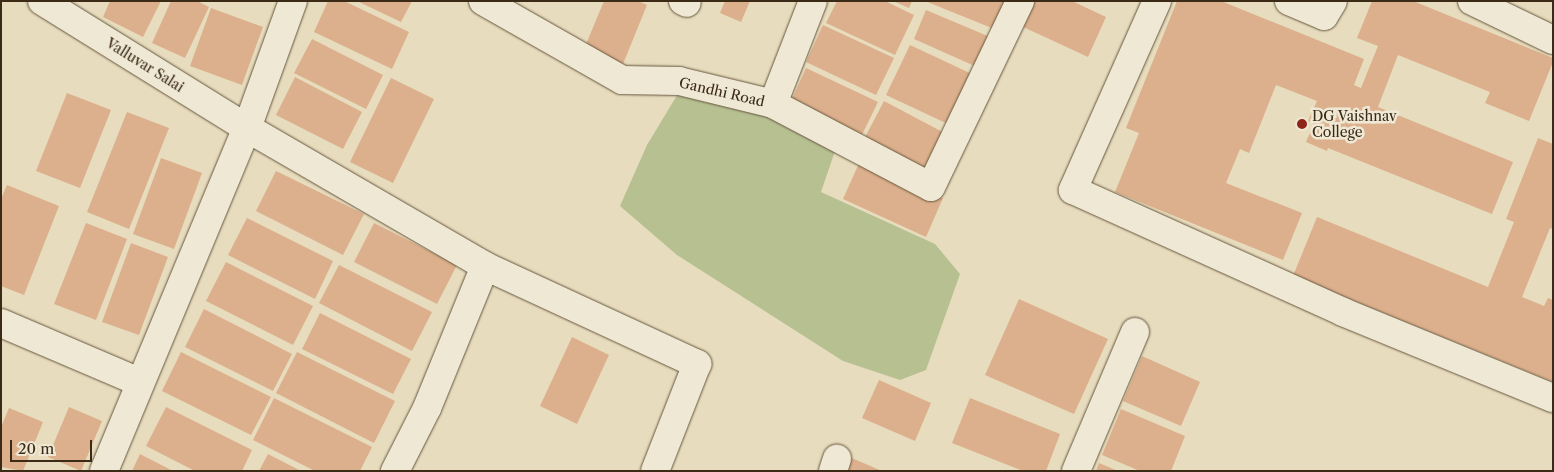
<!DOCTYPE html>
<html>
<head>
<meta charset="utf-8">
<style>
	body { margin:0 }
	#map { position:relative; width:1554px; height:472px; overflow:hidden; background:#e7dcbd; font-family:"Libre Caslon Text",serif }
	div>[style] { position:absolute }
	[style*='--x'] { left:calc(var(--x)*1px); top:calc(var(--y)*1px); width:calc(var(--w)*1px); rotate:calc(var(--a)*1deg) }
	.green>* { inset:0; background:#b6c091 }
	.building>* { inset:0; background:#dcb08c }
	.roads { filter:drop-shadow(0 0 1px #66563f) drop-shadow(0 0 1px #66563f) }
	.minor>* { height:28px; margin:-14px; padding:0 14px; transform-origin:14px; border-radius:14px; background:#efe8d4 }
	.dots>* { width:14px; height:14px; translate:-50% -50%; box-sizing:border-box; border:2px solid #efe8d4; border-radius:50% }
	span { translate:-50% -50%; white-space:nowrap; text-align:center; line-height:1.15; -webkit-text-stroke:5px #efe8d4; paint-order:stroke }
	.street-label { font-size:14px; color:#3b2a15 }
	.poi-label { font-size:14px; color:#3b2a15 }
	.left { translate:0 -50%; text-align:left }
	.frame { position:absolute; inset:0; border:2px solid #3b2a15; pointer-events:none }
	.scale { position:absolute; left:10px; top:440px; width:82px; height:22px; box-sizing:border-box; border:2px solid #3b2a15; border-top:0; padding-left:6px; font-size:15px; line-height:18px; white-space:nowrap; color:#3b2a15; -webkit-text-stroke:4px #efe8d4; paint-order:stroke }
</style>
</head>
<body>
<div id="map">
	<div class="green">
		<i style="clip-path:polygon(679px 92px,769px 112px,835px 151px,821px 192px,935px 244px,960px 274px,926px 370px,900px 380px,843px 361px,677px 255px,620px 206px,647px 145px)"></i>
	</div>
	<div class="building">
		<i style="clip-path:polygon(110px 1px,161px 1px,143px 37px,103px 17px)"></i>
		<i style="clip-path:polygon(171px 1px,197px 1px,209px 7px,185px 58px,152px 43px)"></i>
		<i style="clip-path:polygon(328px 1px,344px 1px,409px 32px,392px 69px,314px 32px)"></i>
		<i style="clip-path:polygon(357px 1px,412px 1px,401px 22px)"></i>
		<i style="clip-path:polygon(604px 1px,638px 1px,647px 5px,623px 64px,584px 49px)"></i>
		<i style="clip-path:polygon(725px 1px,750px 1px,741px 22px,720px 13px)"></i>
		<i style="clip-path:polygon(837px 1px,885px 1px,914px 15px,895px 55px,826px 23px)"></i>
		<i style="clip-path:polygon(893px 1px,912px 1px,909px 8px)"></i>
		<i style="clip-path:polygon(925px 1px,1011px 1px,999px 31px)"></i>
		<i style="clip-path:polygon(1033px 1px,1072px 1px,1106px 17px,1088px 57px,1021px 26px)"></i>
		<i style="clip-path:polygon(1177px 1px,1221px 1px,1364px 59px,1354px 85px,1361px 88px,1378px 46px,1357px 38px,1372px 1px,1413px 1px,1553px 58px,1553px 62px,1529px 121px,1485px 103px,1490px 92px,1398px 55px,1378px 107px,1513px 162px,1492px 214px,1328px 148px,1327px 151px,1306px 142px,1314px 124px,1308px 121px,1317px 101px,1276px 85px,1249px 153px,1240px 149px,1226px 183px,1302px 213px,1283px 260px,1115px 192px,1139px 133px,1126px 128px)"></i>
		<i style="clip-path:polygon(211px 8px,263px 27px,242px 85px,190px 66px)"></i>
		<i style="clip-path:polygon(926px 10px,990px 37px,977px 67px,914px 39px)"></i>
		<i style="clip-path:polygon(823px 25px,894px 58px,876px 95px,806px 62px)"></i>
		<i style="clip-path:polygon(312px 39px,383px 75px,366px 109px,294px 73px)"></i>
		<i style="clip-path:polygon(910px 45px,974px 75px,950px 125px,886px 95px)"></i>
		<i style="clip-path:polygon(806px 68px,878px 102px,858px 143px,787px 110px)"></i>
		<i style="clip-path:polygon(295px 77px,362px 112px,343px 149px,276px 115px)"></i>
		<i style="clip-path:polygon(391px 78px,434px 99px,393px 183px,350px 162px)"></i>
		<i style="clip-path:polygon(67px 93px,111px 110px,80px 188px,36px 171px)"></i>
		<i style="clip-path:polygon(884px 101px,952px 137px,930px 179px,862px 143px)"></i>
		<i style="clip-path:polygon(127px 112px,169px 128px,129px 229px,87px 212px)"></i>
		<i style="clip-path:polygon(1538px 138px,1553px 144px,1553px 229px,1550px 228px,1522px 297px,1544px 306px,1548px 298px,1553px 300px,1553px 382px,1293px 276px,1317px 217px,1488px 287px,1514px 222px,1506px 219px)"></i>
		<i style="clip-path:polygon(161px 158px,202px 173px,174px 249px,133px 234px)"></i>
		<i style="clip-path:polygon(860px 161px,943px 198px,926px 237px,843px 199px)"></i>
		<i style="clip-path:polygon(276px 171px,364px 214px,343px 255px,256px 211px)"></i>
		<i style="clip-path:polygon(7px 185px,59px 206px,24px 295px,1px 286px,1px 199px)"></i>
		<i style="clip-path:polygon(247px 218px,333px 261px,315px 299px,228px 255px)"></i>
		<i style="clip-path:polygon(86px 223px,127px 239px,96px 320px,54px 304px)"></i>
		<i style="clip-path:polygon(374px 223px,457px 265px,437px 304px,354px 262px)"></i>
		<i style="clip-path:polygon(131px 243px,168px 257px,139px 335px,102px 322px)"></i>
		<i style="clip-path:polygon(226px 262px,313px 306px,293px 345px,206px 301px)"></i>
		<i style="clip-path:polygon(339px 265px,432px 312px,412px 351px,319px 303px)"></i>
		<i style="clip-path:polygon(1019px 299px,1108px 339px,1074px 414px,985px 375px)"></i>
		<i style="clip-path:polygon(204px 309px,292px 354px,273px 391px,185px 347px)"></i>
		<i style="clip-path:polygon(320px 313px,411px 359px,393px 394px,302px 349px)"></i>
		<i style="clip-path:polygon(572px 337px,609px 355px,577px 424px,540px 406px)"></i>
		<i style="clip-path:polygon(181px 352px,271px 397px,251px 435px,162px 391px)"></i>
		<i style="clip-path:polygon(297px 352px,395px 401px,374px 443px,276px 393px)"></i>
		<i style="clip-path:polygon(1142px 356px,1200px 382px,1181px 426px,1123px 401px)"></i>
		<i style="clip-path:polygon(879px 380px,931px 403px,915px 441px,862px 418px)"></i>
		<i style="clip-path:polygon(274px 398px,372px 447px,360px 471px,315px 471px,253px 440px)"></i>
		<i style="clip-path:polygon(970px 398px,1060px 434px,1046px 471px,1023px 471px,952px 443px)"></i>
		<i style="clip-path:polygon(69px 407px,102px 421px,81px 471px,48px 457px)"></i>
		<i style="clip-path:polygon(166px 407px,252px 450px,242px 471px,195px 471px,146px 446px)"></i>
		<i style="clip-path:polygon(9px 408px,43px 422px,23px 471px,1px 467px,1px 427px)"></i>
		<i style="clip-path:polygon(1121px 409px,1185px 436px,1171px 471px,1140px 471px,1102px 455px)"></i>
		<i style="clip-path:polygon(140px 454px,173px 471px,132px 471px)"></i>
		<i style="clip-path:polygon(268px 454px,301px 471px,259px 471px)"></i>
		<i style="clip-path:polygon(847px 456px,882px 471px,841px 471px)"></i>
		<i style="clip-path:polygon(1099px 463px,1118px 471px,1096px 471px)"></i>
	</div>
	<div class="roads">
		<div class="minor">
			<i style="--x:42;--y:1;--w:241;--a:31.8"></i>
			<i style="--x:247;--y:128;--w:275;--a:30.1"></i>
			<i style="--x:485;--y:266;--w:153;--a:112.2"></i>
			<i style="--x:427;--y:408;--w:71;--a:116.9"></i>
			<i style="--x:483;--y:1;--w:160;--a:29.6"></i>
			<i style="--x:622;--y:80;--w:57;--a:1"></i>
			<i style="--x:679;--y:81;--w:97;--a:13.7"></i>
			<i style="--x:773;--y:104;--w:178;--a:27.7"></i>
			<i style="--x:931;--y:187;--w:206;--a:-64.4"></i>
			<i style="--x:683;--y:1;--w:4;--a:27"></i>
			<i style="--x:1157;--y:1;--w:207;--a:114"></i>
			<i style="--x:1073;--y:190;--w:296;--a:24.3"></i>
			<i style="--x:1343;--y:312;--w:227;--a:22.3"></i>
			<i style="--x:1289;--y:1;--w:38;--a:23"></i>
			<i style="--x:1324;--y:16;--w:17;--a:-59"></i>
			<i style="--x:1472;--y:1;--w:90;--a:25.7"></i>
			<i style="--x:773;--y:104;--w:110;--a:-68.8"></i>
			<i style="--x:485;--y:266;--w:234;--a:24.8"></i>
			<i style="--x:697;--y:364;--w:115;--a:111.4"></i>
			<i style="--x:1;--y:323;--w:150;--a:23.1"></i>
			<i style="--x:104;--y:471;--w:372;--a:-67.4"></i>
			<i style="--x:247;--y:128;--w:135;--a:-70.1"></i>
			<i style="--x:833;--y:471;--w:13;--a:-72"></i>
			<i style="--x:1076;--y:471;--w:151;--a:-67"></i>
		</div>
	</div>
	<div class="dots">
		<i style="left:1302px;top:124px;background:#8f2418"></i>
	</div>
	<div class="street-label">
		<span style="left:145px;top:65px;rotate:32deg">Valluvar Salai</span>
		<span style="left:722px;top:92px;rotate:13deg">Gandhi Road</span>
	</div>
	<div class="poi-label">
		<span class="left" style="left:1312px;top:124px">DG Vaishnav<br>College</span>
	</div>
	<div class="frame"></div>
	<div class="scale">20 m</div>
</div>
</body>
</html>
